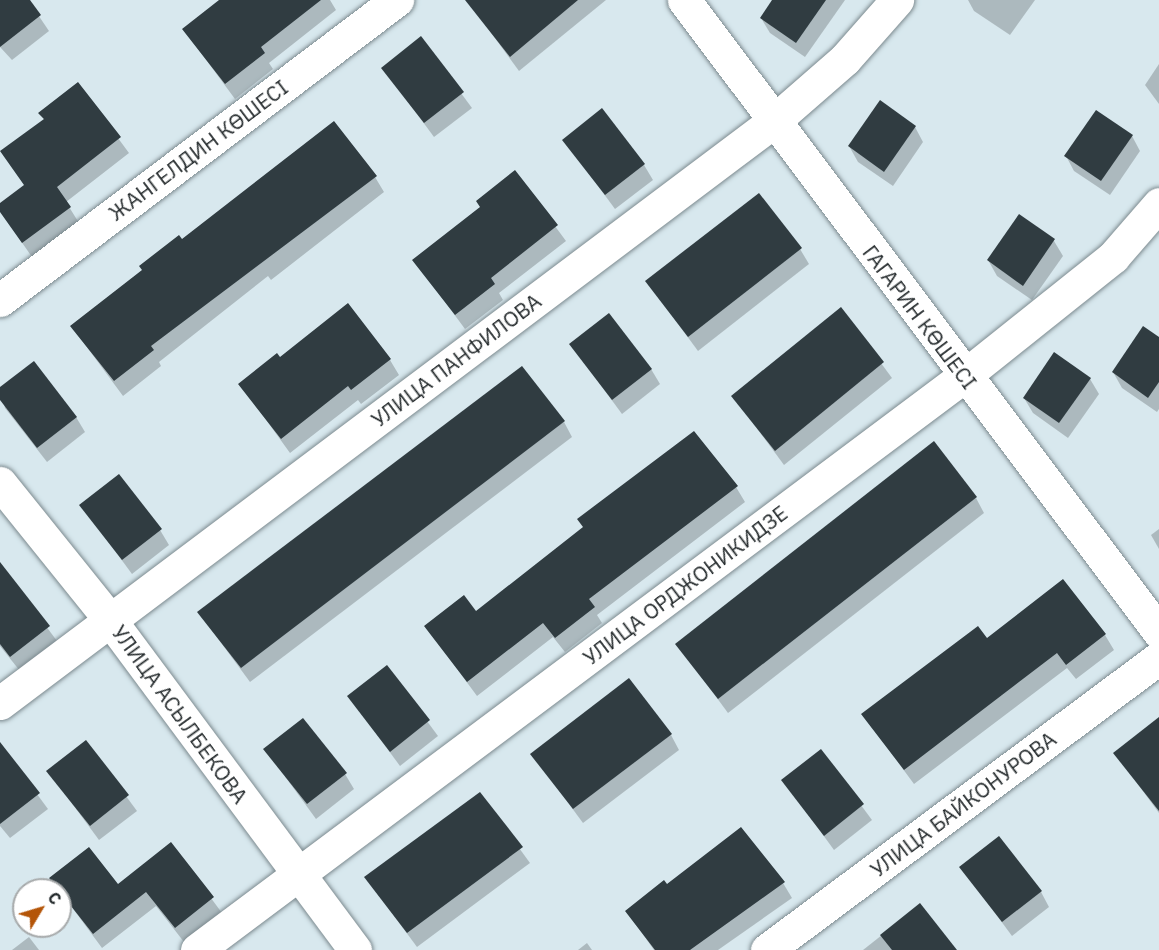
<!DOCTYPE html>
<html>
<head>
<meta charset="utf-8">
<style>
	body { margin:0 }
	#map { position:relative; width:1159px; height:950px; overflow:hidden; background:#d8e8ee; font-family:"IBM Plex Sans",sans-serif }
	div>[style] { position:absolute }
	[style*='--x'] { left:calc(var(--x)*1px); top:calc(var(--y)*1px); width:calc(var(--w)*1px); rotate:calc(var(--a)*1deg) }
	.shadow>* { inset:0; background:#0003 }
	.building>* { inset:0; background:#303c41 }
	.roads { filter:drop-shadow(0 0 2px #7c8a8f) drop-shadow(0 0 2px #7c8a8f) }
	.minor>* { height:33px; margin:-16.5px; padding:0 16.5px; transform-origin:16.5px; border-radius:16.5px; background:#fff }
	.tertiary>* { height:33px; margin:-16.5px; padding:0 16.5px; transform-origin:16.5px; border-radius:16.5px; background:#fff }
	span { translate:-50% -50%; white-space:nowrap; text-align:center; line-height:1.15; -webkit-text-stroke:6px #fff; paint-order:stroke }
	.street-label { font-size:21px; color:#242a2c }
	.north { position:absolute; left:12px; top:878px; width:60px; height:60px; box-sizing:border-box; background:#fff; border:2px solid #a7aaab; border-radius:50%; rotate:52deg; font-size:16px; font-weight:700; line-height:24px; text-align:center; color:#242a2c }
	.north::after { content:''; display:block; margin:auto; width:21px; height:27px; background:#b45508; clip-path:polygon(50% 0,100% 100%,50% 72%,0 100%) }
</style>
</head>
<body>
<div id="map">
	<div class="shadow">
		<i style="clip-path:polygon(0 0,28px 0,49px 31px,12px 60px,0 47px)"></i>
		<i style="clip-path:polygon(222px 0,330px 0,336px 10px,269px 63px,273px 69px,235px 99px,184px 30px)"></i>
		<i style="clip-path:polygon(606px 0,519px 71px,468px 1px,470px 0)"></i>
		<i style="clip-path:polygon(774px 0,845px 0,805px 57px,770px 33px,761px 18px)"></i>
		<i style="clip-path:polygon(968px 0,1035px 0,1010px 35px,974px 11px)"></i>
		<i style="clip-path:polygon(421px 39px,472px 108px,434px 137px,383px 68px)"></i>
		<i style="clip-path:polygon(1159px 64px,1159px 104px,1145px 85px)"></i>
		<i style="clip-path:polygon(78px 84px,129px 153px,66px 202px,79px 223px,32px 257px,0 211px,0 204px,25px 186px,2px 151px,45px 121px,40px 113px)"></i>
		<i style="clip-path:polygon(915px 127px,923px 142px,893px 186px,858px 162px,849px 146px)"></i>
		<i style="clip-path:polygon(1132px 136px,1140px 151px,1110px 195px,1074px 171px,1066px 156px)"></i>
		<i style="clip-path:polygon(564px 140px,644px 165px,653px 180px,615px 209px)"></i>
		<i style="clip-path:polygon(515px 172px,566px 241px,499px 293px,503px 300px,465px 329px,414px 260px,481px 208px)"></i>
		<i style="clip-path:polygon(375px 177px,384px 192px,271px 280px,268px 276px,159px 362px,161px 366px,123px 396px,72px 327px,182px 241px)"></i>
		<i style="clip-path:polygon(1019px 216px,1054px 241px,1063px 256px,1032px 300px,997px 276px,988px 260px)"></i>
		<i style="clip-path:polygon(800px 249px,809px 264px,698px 351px,647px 282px)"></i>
		<i style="clip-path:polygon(841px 309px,892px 378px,784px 465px,733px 396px)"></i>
		<i style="clip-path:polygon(1159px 339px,1159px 409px,1157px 412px,1122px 388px,1113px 372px)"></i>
		<i style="clip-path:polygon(571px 345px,651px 369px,660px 384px,622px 414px)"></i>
		<i style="clip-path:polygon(280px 359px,390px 360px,399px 375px,361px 404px,358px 400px,290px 453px,240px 384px)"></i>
		<i style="clip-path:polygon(1090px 379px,1099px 394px,1068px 438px,1033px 413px,1024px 398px)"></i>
		<i style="clip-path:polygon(0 389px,76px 417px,85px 432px,47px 462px,5px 408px)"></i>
		<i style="clip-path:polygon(564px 422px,572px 437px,250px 682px,199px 613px)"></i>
		<i style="clip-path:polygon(736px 487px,745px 502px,597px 615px,602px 623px,565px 652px,553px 637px,477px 696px,426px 627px,476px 613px)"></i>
		<i style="clip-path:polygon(976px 498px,984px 513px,728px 713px,677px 644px)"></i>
		<i style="clip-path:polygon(81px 505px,160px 530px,169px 545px,132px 574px)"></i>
		<i style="clip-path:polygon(1159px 529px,1159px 549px,1151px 535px)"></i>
		<i style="clip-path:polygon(0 564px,57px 641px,20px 671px,0 646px)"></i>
		<i style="clip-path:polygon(1105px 635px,1114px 650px,1076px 679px,1067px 668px,914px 784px,863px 715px,987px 640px)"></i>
		<i style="clip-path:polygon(387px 667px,438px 736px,400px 766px,349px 697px)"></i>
		<i style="clip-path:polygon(1159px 732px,1159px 813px,1115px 753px)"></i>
		<i style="clip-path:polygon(671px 735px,679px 750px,583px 823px,532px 754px)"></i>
		<i style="clip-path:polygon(86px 742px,137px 811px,99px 840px,48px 771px)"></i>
		<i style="clip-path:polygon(0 744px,48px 809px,10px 838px,0 826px)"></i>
		<i style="clip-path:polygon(265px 749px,345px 774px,354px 789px,316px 819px)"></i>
		<i style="clip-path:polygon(821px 751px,872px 820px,834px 850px,783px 780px)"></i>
		<i style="clip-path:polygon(480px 794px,530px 863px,417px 947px,366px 878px)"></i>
		<i style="clip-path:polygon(171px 844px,222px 913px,184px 942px,156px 906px,102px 948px,51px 879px,117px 886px)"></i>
		<i style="clip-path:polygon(961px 867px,1041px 892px,1049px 907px,1012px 936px)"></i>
		<i style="clip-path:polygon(783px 883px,792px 898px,718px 950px,654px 950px,627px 912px,667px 886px)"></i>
		<i style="clip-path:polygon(920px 905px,955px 950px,863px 950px)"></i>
		<i style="clip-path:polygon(29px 937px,39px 950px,12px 950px)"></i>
		<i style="clip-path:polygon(587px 943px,592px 950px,578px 950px)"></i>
	</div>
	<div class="building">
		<i style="clip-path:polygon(0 0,30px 0,41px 15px,0 47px)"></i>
		<i style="clip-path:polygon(219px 0,321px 0,261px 47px,265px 53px,225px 84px,182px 29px)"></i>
		<i style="clip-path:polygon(465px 0,578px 0,510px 57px)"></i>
		<i style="clip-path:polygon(772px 0,826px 0,796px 43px,760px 18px)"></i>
		<i style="clip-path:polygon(421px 36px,464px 92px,424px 123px,381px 68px)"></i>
		<i style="clip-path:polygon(78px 82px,121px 137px,57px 187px,71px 207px,22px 243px,0 212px,0 203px,24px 185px,0 151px,44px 119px,38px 113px)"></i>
		<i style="clip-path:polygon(880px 100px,916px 126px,884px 172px,848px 146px)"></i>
		<i style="clip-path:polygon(602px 108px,645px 164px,605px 195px,562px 140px)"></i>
		<i style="clip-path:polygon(1096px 110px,1133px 135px,1101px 181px,1064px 156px)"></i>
		<i style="clip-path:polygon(334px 121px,377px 176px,151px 346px,154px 350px,114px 381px,70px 326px,142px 270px,139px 266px,179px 235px,182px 239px)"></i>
		<i style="clip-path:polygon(515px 170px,558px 225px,491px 278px,495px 284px,455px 315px,412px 260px,480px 207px,476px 201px)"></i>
		<i style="clip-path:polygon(759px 193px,802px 248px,688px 337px,645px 281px)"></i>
		<i style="clip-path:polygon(1019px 214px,1055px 239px,1023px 286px,987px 260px)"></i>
		<i style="clip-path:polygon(348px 303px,391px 359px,351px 390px,348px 386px,281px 439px,238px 384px,277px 353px,280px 357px)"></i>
		<i style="clip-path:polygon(841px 307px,884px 362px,775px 451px,731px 396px)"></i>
		<i style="clip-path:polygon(609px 313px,652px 369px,612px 400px,569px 344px)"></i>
		<i style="clip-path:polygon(1143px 326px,1159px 337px,1159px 382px,1148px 398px,1112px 372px)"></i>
		<i style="clip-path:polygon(1054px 352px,1091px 378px,1059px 423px,1023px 398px)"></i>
		<i style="clip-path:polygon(34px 361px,77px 417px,37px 448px,0 400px,0 387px)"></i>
		<i style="clip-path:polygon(522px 366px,565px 421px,241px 668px,197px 612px)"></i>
		<i style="clip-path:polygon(694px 431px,738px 486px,589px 599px,595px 607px,555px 638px,543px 623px,467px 682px,424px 626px,464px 595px,476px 611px,583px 527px,577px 519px)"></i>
		<i style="clip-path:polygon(934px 441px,977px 497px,718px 699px,675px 644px)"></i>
		<i style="clip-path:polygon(119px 474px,162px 529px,122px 560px,79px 505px)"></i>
		<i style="clip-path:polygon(0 562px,50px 626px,10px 657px,0 644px)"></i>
		<i style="clip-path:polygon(1063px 579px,1106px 634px,1066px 665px,1057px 653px,904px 770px,861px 714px,978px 626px,987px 638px)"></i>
		<i style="clip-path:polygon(387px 665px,430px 720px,390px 752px,347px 696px)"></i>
		<i style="clip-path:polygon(629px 678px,672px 734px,573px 809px,530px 754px)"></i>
		<i style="clip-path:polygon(1159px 717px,1159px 811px,1113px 753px)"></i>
		<i style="clip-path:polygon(303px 718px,347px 773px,307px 804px,263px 749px)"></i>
		<i style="clip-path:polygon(86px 740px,129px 795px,90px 826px,46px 771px)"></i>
		<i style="clip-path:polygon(0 742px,40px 793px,0 824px)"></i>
		<i style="clip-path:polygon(821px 749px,864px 804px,824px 836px,781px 780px)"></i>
		<i style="clip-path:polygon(480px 792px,523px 847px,407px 933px,364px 877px)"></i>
		<i style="clip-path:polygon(741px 827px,785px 882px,690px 950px,655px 950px,625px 911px,664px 880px,667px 884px)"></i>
		<i style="clip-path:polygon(999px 836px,1042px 891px,1002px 922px,959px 867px)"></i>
		<i style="clip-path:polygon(171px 842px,214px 897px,175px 928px,146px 892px,93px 934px,49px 878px,89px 847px,118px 884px)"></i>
		<i style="clip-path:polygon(920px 903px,957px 950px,892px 950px,880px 935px)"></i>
	</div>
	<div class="roads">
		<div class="minor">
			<i style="--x:0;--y:300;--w:498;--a:-37.1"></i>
			<i style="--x:0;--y:483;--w:176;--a:51.2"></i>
			<i style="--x:110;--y:620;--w:411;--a:53.4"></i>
			<i style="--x:0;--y:703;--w:968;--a:-36.94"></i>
			<i style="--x:774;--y:121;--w:94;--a:-41.1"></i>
			<i style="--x:845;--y:59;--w:79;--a:-48.6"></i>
			<i style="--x:197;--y:950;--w:958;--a:-36.81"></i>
			<i style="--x:964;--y:376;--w:191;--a:-38.6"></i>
			<i style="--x:1113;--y:257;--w:70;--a:-49"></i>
			<i style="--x:767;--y:950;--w:489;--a:-36.7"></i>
		</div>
		<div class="tertiary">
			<i style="--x:684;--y:0;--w:791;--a:53.07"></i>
		</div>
	</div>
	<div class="street-label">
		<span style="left:198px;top:150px;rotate:-37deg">ЖАНГЕЛДИН КӨШЕСІ</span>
		<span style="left:920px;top:317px;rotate:53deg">ГАГАРИН КӨШЕСІ</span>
		<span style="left:456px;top:360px;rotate:-37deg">УЛИЦА ПАНФИЛОВА</span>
		<span style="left:685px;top:585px;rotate:-37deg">УЛИЦА ОРДЖОНИКИДЗЕ</span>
		<span style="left:180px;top:714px;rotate:54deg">УЛИЦА АСЫЛБЕКОВА</span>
		<span style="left:963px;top:804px;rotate:-37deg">УЛИЦА БАЙКОНУРОВА</span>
	</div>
	<div class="north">С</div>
</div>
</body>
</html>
